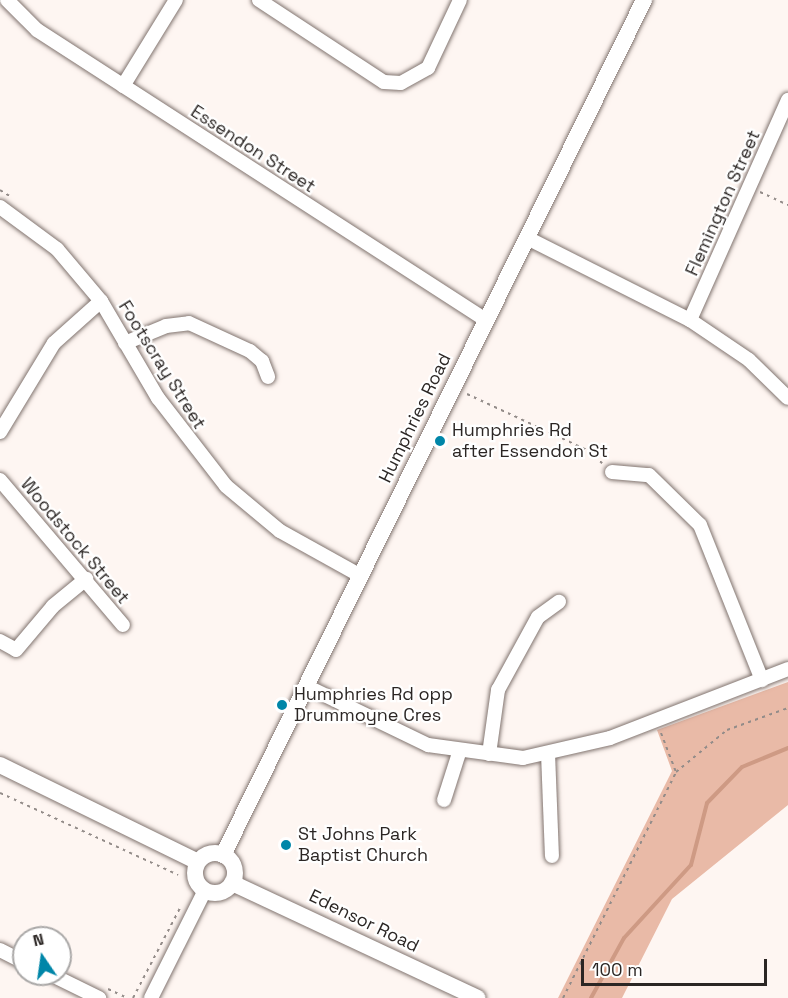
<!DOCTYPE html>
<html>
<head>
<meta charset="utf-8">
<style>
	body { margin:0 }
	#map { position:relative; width:788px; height:998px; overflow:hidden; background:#fef6f2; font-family:"Space Grotesk",sans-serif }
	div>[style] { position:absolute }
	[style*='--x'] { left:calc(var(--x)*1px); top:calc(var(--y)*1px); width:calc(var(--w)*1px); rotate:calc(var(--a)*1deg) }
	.green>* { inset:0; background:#e9baa7 }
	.stream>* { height:4px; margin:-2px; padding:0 2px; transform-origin:2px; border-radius:2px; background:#ce9a84 }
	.path>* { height:2px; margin-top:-1px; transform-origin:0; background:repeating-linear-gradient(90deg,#938c89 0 3px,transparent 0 7.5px) }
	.roads { filter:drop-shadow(0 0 2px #81746f) drop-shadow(0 0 2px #81746f) }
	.minor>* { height:14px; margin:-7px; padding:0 7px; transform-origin:7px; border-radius:7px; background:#fff }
	.major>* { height:16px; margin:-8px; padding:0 8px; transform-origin:8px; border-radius:8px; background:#fff }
	.major>.ring { margin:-8px; padding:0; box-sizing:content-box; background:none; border:16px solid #fff; border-radius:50% }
	.dots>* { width:16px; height:16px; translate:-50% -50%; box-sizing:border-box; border:3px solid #fff; border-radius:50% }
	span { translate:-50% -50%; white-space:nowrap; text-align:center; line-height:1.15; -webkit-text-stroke:4.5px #fff; paint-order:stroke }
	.street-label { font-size:18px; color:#2b2624 }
	.poi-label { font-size:18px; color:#2b2624 }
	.left { translate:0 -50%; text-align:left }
	.north { position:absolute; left:12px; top:926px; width:60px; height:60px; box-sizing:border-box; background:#fff; border:2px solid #aaa8a7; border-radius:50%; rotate:347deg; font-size:16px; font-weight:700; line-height:24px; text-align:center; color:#2b2624 }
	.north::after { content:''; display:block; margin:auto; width:21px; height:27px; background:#0086a8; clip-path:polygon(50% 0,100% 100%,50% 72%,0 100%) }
	.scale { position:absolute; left:581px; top:959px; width:186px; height:27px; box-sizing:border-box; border:3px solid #2b2624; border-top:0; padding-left:8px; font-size:18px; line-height:21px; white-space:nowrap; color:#2b2624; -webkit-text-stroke:4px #fff; paint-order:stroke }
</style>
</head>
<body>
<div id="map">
	<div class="green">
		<i style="clip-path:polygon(788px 682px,788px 805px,672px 899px,622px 998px,558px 998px,672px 771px,657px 730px)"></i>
	</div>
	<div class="stream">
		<i style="--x:591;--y:998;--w:68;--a:-61.2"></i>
		<i style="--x:624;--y:938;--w:99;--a:-47.5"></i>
		<i style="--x:691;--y:865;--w:64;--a:-75.5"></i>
		<i style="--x:707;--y:803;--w:50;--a:-45.8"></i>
		<i style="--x:742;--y:767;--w:50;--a:-22.4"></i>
	</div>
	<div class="path">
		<i style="--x:0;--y:190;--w:13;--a:32"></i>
		<i style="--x:760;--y:192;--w:31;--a:25"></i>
		<i style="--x:467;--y:394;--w:135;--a:25"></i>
		<i style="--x:589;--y:451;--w:18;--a:43"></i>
		<i style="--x:661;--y:733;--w:42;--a:69"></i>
		<i style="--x:0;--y:793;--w:196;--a:24.7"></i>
		<i style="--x:27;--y:974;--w:13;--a:29"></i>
		<i style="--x:108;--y:989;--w:21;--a:25"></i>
		<i style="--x:133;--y:998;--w:104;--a:-62.4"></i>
		<i style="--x:563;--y:998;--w:253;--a:-63.4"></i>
		<i style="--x:676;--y:772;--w:66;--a:-39.5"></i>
		<i style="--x:727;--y:730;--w:65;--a:-19.8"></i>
	</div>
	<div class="roads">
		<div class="minor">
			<i style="--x:7;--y:0;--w:42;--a:45"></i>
			<i style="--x:37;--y:30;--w:535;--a:32.86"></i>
			<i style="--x:259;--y:0;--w:149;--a:33.3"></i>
			<i style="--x:384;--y:82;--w:17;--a:3"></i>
			<i style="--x:401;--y:83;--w:31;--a:-29"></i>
			<i style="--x:428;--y:68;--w:75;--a:-64.8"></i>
			<i style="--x:123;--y:86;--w:101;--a:-58.4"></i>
			<i style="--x:0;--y:207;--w:71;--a:36.4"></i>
			<i style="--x:57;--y:249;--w:68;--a:49.8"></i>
			<i style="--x:101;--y:301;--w:113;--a:59.6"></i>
			<i style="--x:158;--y:398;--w:111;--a:52.3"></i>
			<i style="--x:226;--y:486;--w:70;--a:39.8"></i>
			<i style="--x:280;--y:531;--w:90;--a:29.1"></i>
			<i style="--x:527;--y:238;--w:182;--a:26.7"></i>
			<i style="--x:690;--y:320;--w:71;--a:34.1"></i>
			<i style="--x:749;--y:360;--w:54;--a:44.3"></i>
			<i style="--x:690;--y:320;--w:241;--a:-66"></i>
			<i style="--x:125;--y:343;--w:44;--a:-22.5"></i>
			<i style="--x:166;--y:326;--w:23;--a:-7"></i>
			<i style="--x:189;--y:323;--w:67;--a:24.7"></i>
			<i style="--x:250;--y:351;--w:16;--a:40"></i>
			<i style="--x:262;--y:361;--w:17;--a:69"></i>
			<i style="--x:0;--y:432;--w:104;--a:-58.8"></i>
			<i style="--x:54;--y:343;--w:63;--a:-41.8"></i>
			<i style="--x:612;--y:472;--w:37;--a:5"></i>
			<i style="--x:649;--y:475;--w:71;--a:44.4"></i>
			<i style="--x:700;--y:525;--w:167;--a:68.2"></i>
			<i style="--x:0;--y:480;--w:190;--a:49.7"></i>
			<i style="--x:0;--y:641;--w:18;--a:29"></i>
			<i style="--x:16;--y:650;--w:57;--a:-49.9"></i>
			<i style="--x:53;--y:606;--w:43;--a:-39.3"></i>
			<i style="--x:306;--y:686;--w:136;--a:25.8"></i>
			<i style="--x:428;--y:745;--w:96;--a:7.8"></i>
			<i style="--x:523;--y:758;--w:89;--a:-12.9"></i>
			<i style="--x:610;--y:738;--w:191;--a:-21.2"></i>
			<i style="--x:548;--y:753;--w:103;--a:87.8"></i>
			<i style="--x:489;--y:754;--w:65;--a:-82"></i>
			<i style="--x:498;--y:690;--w:83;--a:-61.3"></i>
			<i style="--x:538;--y:617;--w:26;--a:-36"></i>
			<i style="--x:444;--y:800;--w:49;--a:-72.3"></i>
			<i style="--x:0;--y:950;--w:27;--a:27"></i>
			<i style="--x:50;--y:974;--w:55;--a:26.1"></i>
			<i style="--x:151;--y:998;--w:121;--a:-63.4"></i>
		</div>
		<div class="major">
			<i style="--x:0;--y:765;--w:220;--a:26.1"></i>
			<i class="ring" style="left:195px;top:853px;width:24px;height:24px"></i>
			<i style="--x:223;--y:855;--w:953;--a:-63.78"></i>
			<i style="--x:232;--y:883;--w:271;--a:25.1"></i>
		</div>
	</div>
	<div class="dots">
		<i style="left:440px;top:441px;background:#0086a8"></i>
		<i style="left:282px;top:705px;background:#0086a8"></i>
		<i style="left:286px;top:845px;background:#0086a8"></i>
	</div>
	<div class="street-label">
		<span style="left:253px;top:149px;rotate:33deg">Essendon Street</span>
		<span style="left:723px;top:203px;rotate:-66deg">Flemington Street</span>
		<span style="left:162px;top:365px;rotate:58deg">Footscray Street</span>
		<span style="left:415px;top:418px;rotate:-64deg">Humphries Road</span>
		<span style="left:75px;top:541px;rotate:50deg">Woodstock Street</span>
		<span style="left:364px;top:921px;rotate:26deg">Edensor Road</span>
	</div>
	<div class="poi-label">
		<span class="left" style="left:452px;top:441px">Humphries Rd<br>after Essendon St</span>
		<span class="left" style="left:294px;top:705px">Humphries Rd opp<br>Drummoyne Cres</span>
		<span class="left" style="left:298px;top:845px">St Johns Park<br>Baptist Church</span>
	</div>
	<div class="north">N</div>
	<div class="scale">100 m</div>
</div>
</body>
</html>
